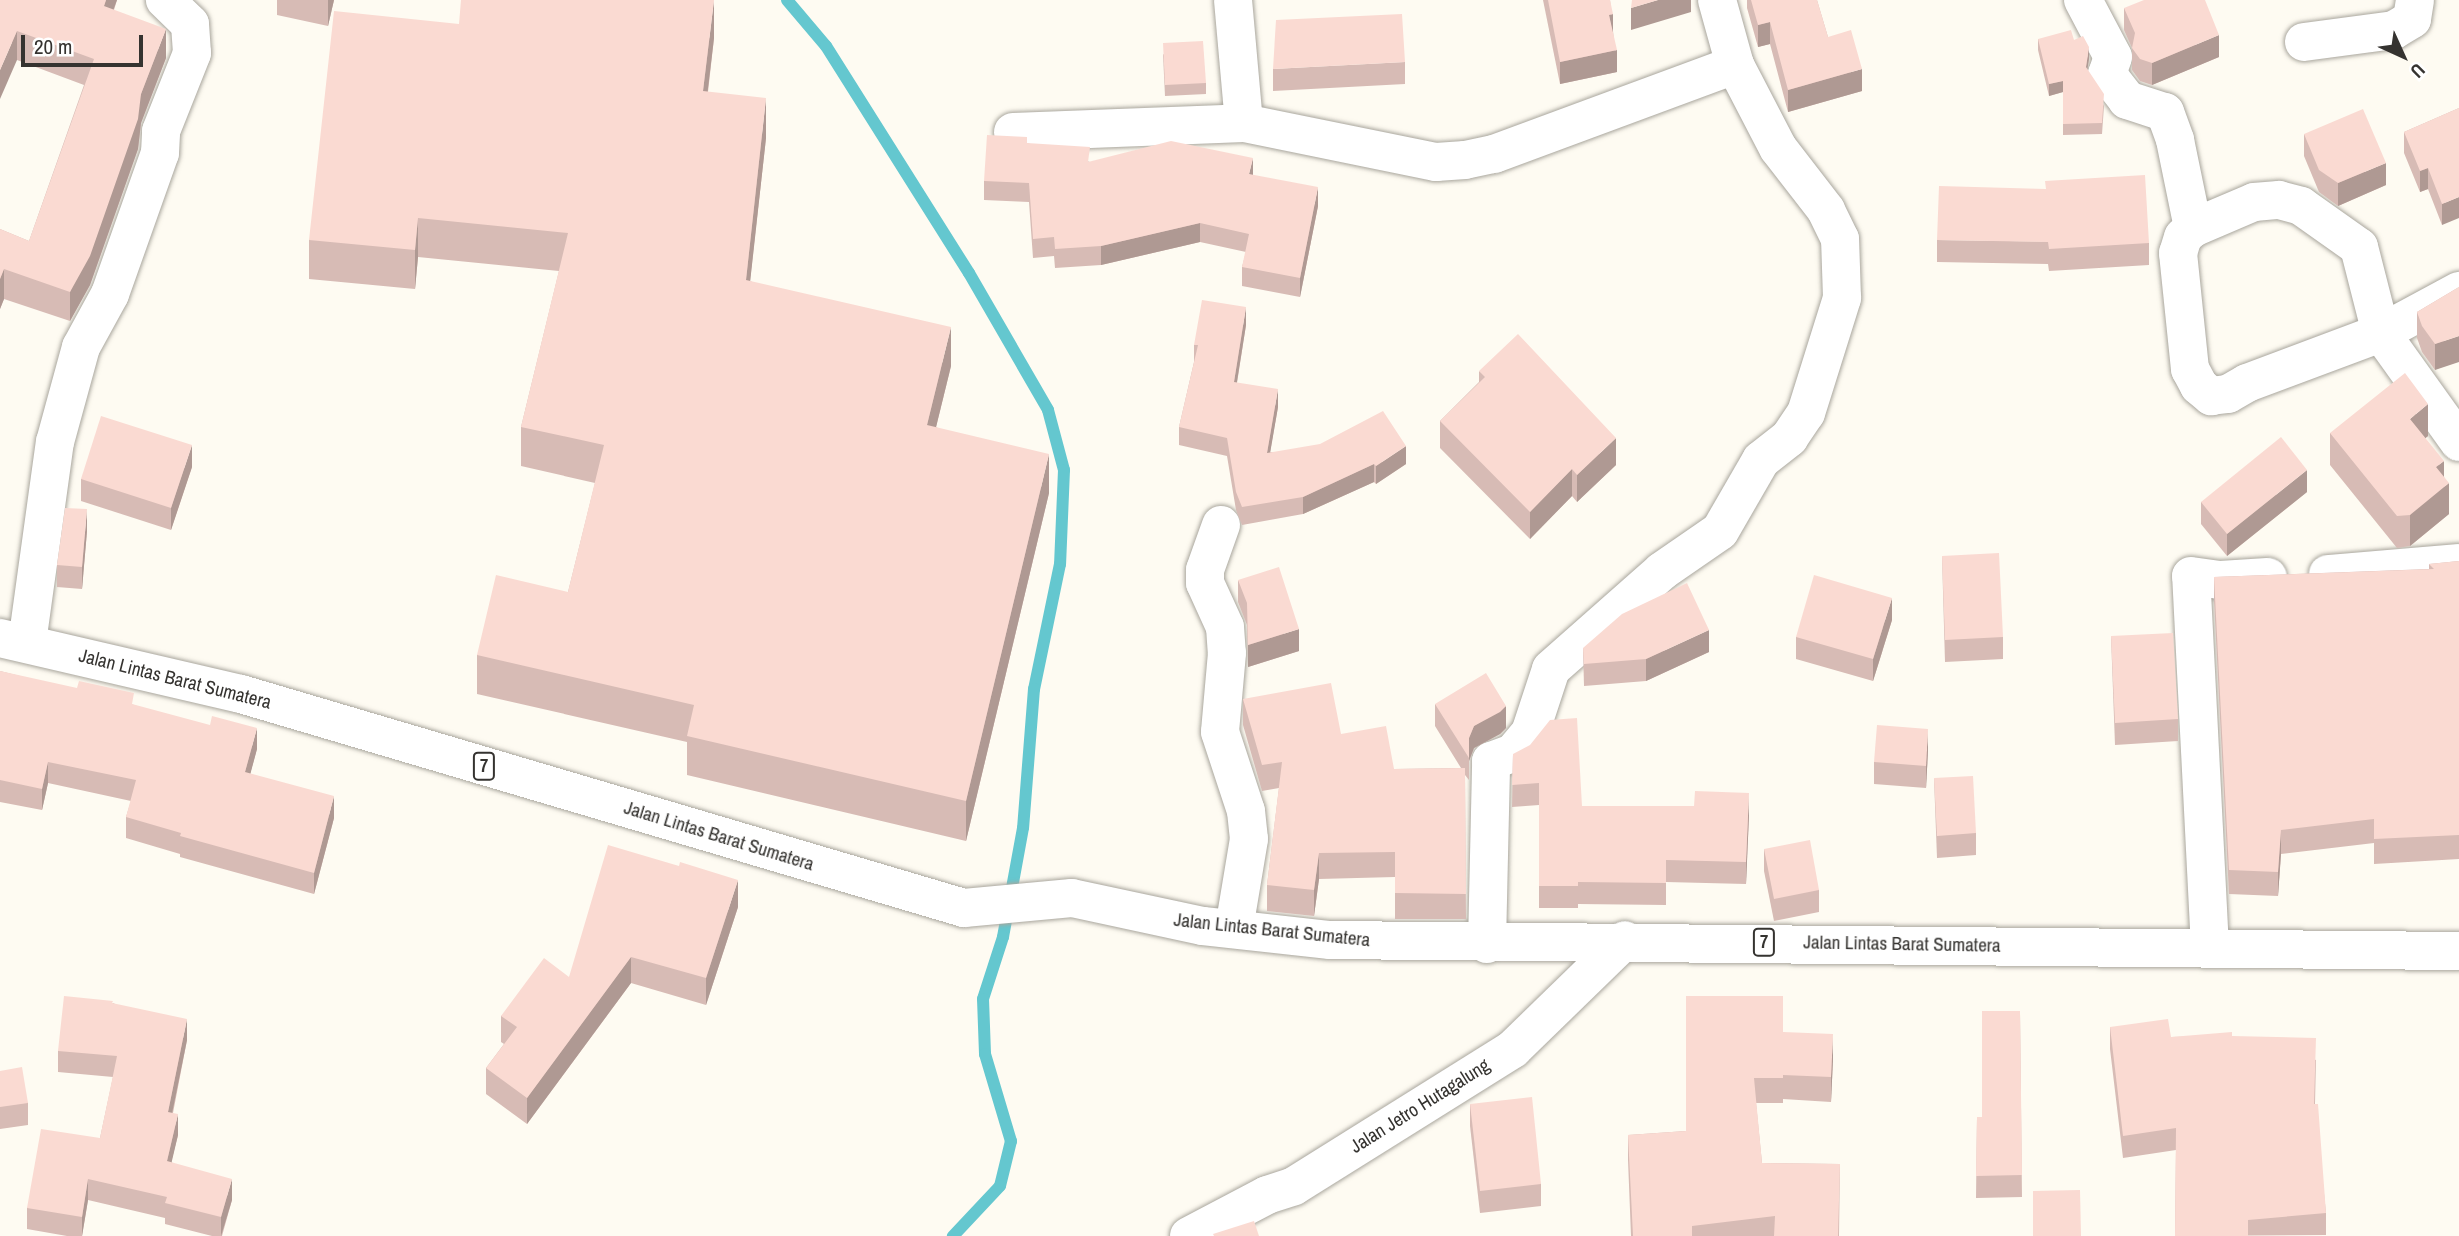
<!DOCTYPE html>
<html>
<head>
<meta charset="utf-8">
<style>
	body { margin:0 }
	#map { position:relative; width:2459px; height:1236px; overflow:hidden; background:#fefbf2; font-family:"Archivo Narrow",sans-serif }
	div>[style] { position:absolute }
	[style*='--x'] { left:calc(var(--x)*1px); top:calc(var(--y)*1px); width:calc(var(--w)*1px); rotate:calc(var(--a)*1deg) }
	.stream>* { height:12px; margin:-6px; padding:0 6px; transform-origin:6px; border-radius:6px; background:#64c7cf }
	.roads { filter:drop-shadow(0 0 2px #a9a69d) drop-shadow(0 0 2px #a9a69d) }
	.minor>* { height:38px; margin:-19px; padding:0 19px; transform-origin:19px; border-radius:19px; background:#fff }
	.highway>* { height:38px; margin:-19px; padding:0 19px; transform-origin:19px; border-radius:19px; background:#fff }
	.wall>* { inset:0; background:#d7bbb5 }
	.shaded-wall>* { inset:0; background:#af9993 }
	.building>* { inset:0; background:#fadad2 }
	span { translate:-50% -50%; white-space:nowrap; text-align:center; line-height:1.15; -webkit-text-stroke:6px #fff; paint-order:stroke }
	.shield-label span { padding:2px 5px; background:#fff; border:2px solid; border-radius:5px; -webkit-text-stroke-width:0 }
	.shield-label { font-size:18px; color:#353330; font-weight:700 }
	.street-label { font-size:19px; color:#353330 }
	.north { position:absolute; left:2368px; top:21px; width:70px; height:70px; -webkit-text-stroke:5px #fff; paint-order:stroke; rotate:135deg; font-size:19px; font-weight:700; line-height:28px; text-align:center; color:#353330 }
	.north::after { content:''; display:block; margin:auto; width:24px; height:32px; background:#353330; clip-path:polygon(50% 0,100% 100%,50% 72%,0 100%) }
	.scale { position:absolute; left:21px; top:35px; width:122px; height:32px; box-sizing:border-box; border:4px solid #353330; border-top:0; padding-left:9px; font-size:21px; line-height:24px; white-space:nowrap; color:#353330; -webkit-text-stroke:5px #fff; paint-order:stroke }
</style>
</head>
<body>
<div id="map">
	<div class="stream">
		<i style="--x:787;--y:0;--w:60;--a:49.7"></i>
		<i style="--x:826;--y:46;--w:268;--a:57.8"></i>
		<i style="--x:969;--y:273;--w:158;--a:60"></i>
		<i style="--x:1048;--y:410;--w:62;--a:75.1"></i>
		<i style="--x:1064;--y:470;--w:94;--a:92.4"></i>
		<i style="--x:1060;--y:564;--w:128;--a:101.7"></i>
		<i style="--x:1034;--y:689;--w:139;--a:94.5"></i>
		<i style="--x:1023;--y:828;--w:111;--a:100.4"></i>
		<i style="--x:1003;--y:937;--w:65;--a:107.9"></i>
		<i style="--x:983;--y:999;--w:55;--a:87.9"></i>
		<i style="--x:985;--y:1054;--w:91;--a:73.4"></i>
		<i style="--x:1011;--y:1141;--w:46;--a:103.7"></i>
		<i style="--x:1000;--y:1186;--w:69;--a:133.2"></i>
	</div>
	<div class="roads">
		<div class="minor">
			<i style="--x:1233;--y:0;--w:123;--a:84.9"></i>
			<i style="--x:2083;--y:0;--w:64;--a:62.2"></i>
			<i style="--x:2113;--y:57;--w:18;--a:109"></i>
			<i style="--x:2107;--y:74;--w:33;--a:52"></i>
			<i style="--x:2127;--y:100;--w:40;--a:18"></i>
			<i style="--x:2165;--y:112;--w:30;--a:70"></i>
			<i style="--x:2175;--y:140;--w:90;--a:78.4"></i>
			<i style="--x:2193;--y:228;--w:66;--a:-23.1"></i>
			<i style="--x:2254;--y:202;--w:25;--a:-5"></i>
			<i style="--x:2279;--y:200;--w:23;--a:15"></i>
			<i style="--x:2301;--y:206;--w:71;--a:35.3"></i>
			<i style="--x:2359;--y:247;--w:89;--a:75.7"></i>
			<i style="--x:2381;--y:333;--w:134;--a:54.4"></i>
			<i style="--x:2304;--y:42;--w:91;--a:-7.6"></i>
			<i style="--x:2394;--y:30;--w:21;--a:-31"></i>
			<i style="--x:2412;--y:19;--w:19;--a:-81"></i>
			<i style="--x:1013;--y:132;--w:231;--a:-2.2"></i>
			<i style="--x:1244;--y:123;--w:196;--a:11.5"></i>
			<i style="--x:1436;--y:162;--w:29;--a:-4"></i>
			<i style="--x:1465;--y:160;--w:30;--a:-12"></i>
			<i style="--x:1494;--y:154;--w:257;--a:-20.3"></i>
			<i style="--x:2193;--y:228;--w:13;--a:138"></i>
			<i style="--x:2183;--y:237;--w:17;--a:107"></i>
			<i style="--x:2178;--y:253;--w:117;--a:84.1"></i>
			<i style="--x:2190;--y:369;--w:19;--a:62"></i>
			<i style="--x:2199;--y:386;--w:16;--a:40"></i>
			<i style="--x:2211;--y:396;--w:17;--a:-7"></i>
			<i style="--x:2228;--y:394;--w:22;--a:-30"></i>
			<i style="--x:2247;--y:383;--w:143;--a:-20.5"></i>
			<i style="--x:2381;--y:333;--w:89;--a:-28.3"></i>
			<i style="--x:1221;--y:525;--w:48;--a:109.6"></i>
			<i style="--x:1205;--y:570;--w:13;--a:90"></i>
			<i style="--x:1205;--y:583;--w:48;--a:65.6"></i>
			<i style="--x:1225;--y:627;--w:26;--a:86"></i>
			<i style="--x:1227;--y:653;--w:79;--a:95.1"></i>
			<i style="--x:1220;--y:732;--w:83;--a:71.8"></i>
			<i style="--x:1246;--y:811;--w:28;--a:84"></i>
			<i style="--x:1249;--y:839;--w:91;--a:99.5"></i>
			<i style="--x:2328;--y:574;--w:131;--a:-4.8"></i>
			<i style="--x:27;--y:643;--w:203;--a:-82.1"></i>
			<i style="--x:55;--y:442;--w:98;--a:-74.7"></i>
			<i style="--x:81;--y:347;--w:60;--a:-61.3"></i>
			<i style="--x:110;--y:294;--w:150;--a:-70.5"></i>
			<i style="--x:160;--y:153;--w:22;--a:-87"></i>
			<i style="--x:161;--y:131;--w:84;--a:-68.3"></i>
			<i style="--x:192;--y:53;--w:29;--a:-94"></i>
			<i style="--x:190;--y:24;--w:35;--a:-136"></i>
			<i style="--x:1487;--y:944;--w:183;--a:-88.7"></i>
			<i style="--x:1491;--y:761;--w:23;--a:-20"></i>
			<i style="--x:1513;--y:753;--w:26;--a:-50"></i>
			<i style="--x:1530;--y:733;--w:67;--a:-71.8"></i>
			<i style="--x:1551;--y:669;--w:148;--a:-41.4"></i>
			<i style="--x:1662;--y:571;--w:70;--a:-34.6"></i>
			<i style="--x:1720;--y:531;--w:82;--a:-60"></i>
			<i style="--x:1761;--y:460;--w:36;--a:-38"></i>
			<i style="--x:1789;--y:438;--w:30;--a:-56"></i>
			<i style="--x:1806;--y:413;--w:121;--a:-72.6"></i>
			<i style="--x:1842;--y:298;--w:59;--a:-91.9"></i>
			<i style="--x:1840;--y:239;--w:32;--a:-116"></i>
			<i style="--x:1826;--y:210;--w:78;--a:-127.7"></i>
			<i style="--x:1778;--y:148;--w:93;--a:-117.4"></i>
			<i style="--x:1735;--y:65;--w:67;--a:-105.5"></i>
			<i style="--x:2210;--y:948;--w:372;--a:-92.9"></i>
			<i style="--x:2191;--y:576;--w:29;--a:8"></i>
			<i style="--x:2220;--y:580;--w:48;--a:-3.6"></i>
			<i style="--x:1189;--y:1236;--w:88;--a:-27.7"></i>
			<i style="--x:1267;--y:1195;--w:28;--a:-18"></i>
			<i style="--x:1294;--y:1186;--w:258;--a:-32"></i>
			<i style="--x:1513;--y:1049;--w:156;--a:-44.2"></i>
		</div>
		<div class="highway">
			<i style="--x:0;--y:638;--w:247;--a:13.1"></i>
			<i style="--x:241;--y:694;--w:754;--a:16.49"></i>
			<i style="--x:964;--y:908;--w:108;--a:-5.3"></i>
			<i style="--x:1072;--y:898;--w:134;--a:12.1"></i>
			<i style="--x:1203;--y:926;--w:128;--a:6.3"></i>
			<i style="--x:1330;--y:940;--w:1129;--a:0.56"></i>
		</div>
	</div>
	<div class="wall">
		<i style="clip-path:polygon(0 0,117px 0,114px 10px,166px 58px,141px 123px,138px 149px,90px 285px,70px 321px,4px 299px,0 309px,0 229px,29px 241px,84px 85px,17px 60px)"></i>
		<i style="clip-path:polygon(277px 0,334px 0,328px 26px,277px 15px)"></i>
		<i style="clip-path:polygon(1543px 0,1610px 0,1617px 72px,1560px 84px)"></i>
		<i style="clip-path:polygon(1747px 0,1817px 0,1828px 37px,1862px 91px,1788px 112px,1770px 44px,1758px 47px,1747px 8px)"></i>
		<i style="clip-path:polygon(2124px 8px,2219px 57px,2152px 85px,2140px 81px,2132px 70px,2132px 48px,2124px 30px)"></i>
		<i style="clip-path:polygon(459px 24px,714px 38px,708px 92px,766px 138px,750px 281px,951px 366px,936px 427px,1049px 493px,966px 841px,687px 775px,687px 742px,477px 694px,477px 655px,568px 592px,595px 483px,521px 466px,521px 427px,559px 271px,418px 257px,415px 289px,309px 279px,309px 240px)"></i>
		<i style="clip-path:polygon(2038px 39px,2074px 40px,2089px 59px,2087px 69px,2104px 106px,2102px 134px,2063px 135px,2063px 92px,2049px 96px,2038px 50px)"></i>
		<i style="clip-path:polygon(1163px 54px,1206px 83px,1206px 94px,1165px 96px)"></i>
		<i style="clip-path:polygon(1405px 62px,1405px 84px,1273px 91px,1273px 69px)"></i>
		<i style="clip-path:polygon(2459px 108px,2442px 225px,2428px 189px,2420px 192px,2404px 153px,2404px 132px)"></i>
		<i style="clip-path:polygon(2304px 134px,2386px 185px,2338px 206px,2319px 192px,2304px 156px)"></i>
		<i style="clip-path:polygon(1027px 143px,1090px 162px,1253px 175px,1318px 206px,1300px 297px,1242px 286px,1242px 267px,1246px 252px,1200px 242px,1101px 265px,1055px 268px,1054px 256px,1033px 258px,1029px 202px,984px 200px,984px 181px)"></i>
		<i style="clip-path:polygon(1937px 240px,2149px 243px,2149px 265px,2049px 271px,2048px 264px,1937px 262px)"></i>
		<i style="clip-path:polygon(2459px 287px,2435px 370px,2422px 352px,2417px 338px,2417px 312px)"></i>
		<i style="clip-path:polygon(1246px 325px,1237px 383px,1278px 407px,1270px 452px,1406px 464px,1376px 484px,1374px 482px,1303px 514px,1242px 525px,1236px 510px,1227px 456px,1179px 445px,1179px 427px,1194px 362px,1194px 345px)"></i>
		<i style="clip-path:polygon(1479px 371px,1616px 465px,1577px 502px,1572px 496px,1530px 539px,1440px 448px,1440px 421px,1479px 382px)"></i>
		<i style="clip-path:polygon(2330px 433px,2428px 436px,2425px 438px,2444px 476px,2449px 514px,2410px 546px,2397px 548px,2330px 465px)"></i>
		<i style="clip-path:polygon(192px 467px,171px 530px,81px 501px,81px 479px)"></i>
		<i style="clip-path:polygon(2307px 492px,2227px 556px,2201px 524px,2201px 502px)"></i>
		<i style="clip-path:polygon(87px 531px,82px 589px,57px 587px,57px 565px)"></i>
		<i style="clip-path:polygon(1942px 556px,2003px 637px,2003px 659px,1945px 662px)"></i>
		<i style="clip-path:polygon(2459px 561px,2459px 859px,2374px 864px,2374px 843px,2281px 854px,2278px 896px,2229px 894px,2214px 601px,2214px 577px,2429px 569px,2429px 564px)"></i>
		<i style="clip-path:polygon(1238px 580px,1299px 651px,1248px 667px,1247px 625px,1238px 602px)"></i>
		<i style="clip-path:polygon(1892px 620px,1873px 681px,1796px 659px,1796px 637px)"></i>
		<i style="clip-path:polygon(2111px 636px,2178px 719px,2178px 741px,2115px 745px)"></i>
		<i style="clip-path:polygon(1583px 648px,1709px 652px,1646px 681px,1584px 686px)"></i>
		<i style="clip-path:polygon(0 671px,134px 705px,257px 749px,250px 774px,334px 818px,314px 894px,180px 857px,180px 854px,126px 838px,126px 817px,131px 801px,48px 783px,42px 810px,0 802px)"></i>
		<i style="clip-path:polygon(1243px 699px,1341px 734px,1394px 769px,1461px 768px,1435px 726px,1435px 704px,1506px 728px,1500px 734px,1474px 748px,1469px 761px,1469px 780px,1465px 775px,1466px 919px,1395px 919px,1395px 877px,1319px 879px,1314px 916px,1267px 911px,1267px 885px,1279px 788px,1262px 791px,1243px 725px)"></i>
		<i style="clip-path:polygon(1928px 751px,1926px 788px,1874px 784px,1874px 762px)"></i>
		<i style="clip-path:polygon(1513px 754px,1582px 806px,1749px 815px,1746px 884px,1666px 882px,1666px 905px,1578px 904px,1578px 908px,1539px 908px,1539px 805px,1512px 807px)"></i>
		<i style="clip-path:polygon(1934px 778px,1976px 833px,1976px 855px,1937px 858px)"></i>
		<i style="clip-path:polygon(1764px 849px,1819px 890px,1819px 912px,1774px 921px,1764px 871px)"></i>
		<i style="clip-path:polygon(738px 907px,706px 1005px,631px 983px,527px 1124px,486px 1094px,486px 1068px,504px 1044px,501px 1042px,501px 1016px,569px 977px)"></i>
		<i style="clip-path:polygon(113px 1003px,187px 1040px,173px 1113px,178px 1135px,171px 1162px,232px 1200px,222px 1236px,212px 1236px,165px 1224px,165px 1218px,88px 1200px,82px 1236px,67px 1236px,27px 1229px,27px 1208px,100px 1138px,113px 1077px,58px 1072px,58px 1051px)"></i>
		<i style="clip-path:polygon(2020px 1011px,2022px 1197px,1976px 1198px,1977px 1117px,1982px 1117px)"></i>
		<i style="clip-path:polygon(2110px 1027px,2171px 1037px,2232px 1036px,2316px 1060px,2315px 1104px,2326px 1213px,2326px 1235px,2175px 1236px,2176px 1150px,2123px 1158px,2110px 1049px)"></i>
		<i style="clip-path:polygon(1783px 1032px,1833px 1059px,1831px 1102px,1783px 1099px,1783px 1103px,1756px 1103px,1762px 1163px,1840px 1164px,1839px 1236px,1631px 1236px,1628px 1160px,1628px 1135px,1686px 1131px)"></i>
		<i style="clip-path:polygon(0 1071px,28px 1103px,28px 1125px,0 1129px)"></i>
		<i style="clip-path:polygon(1470px 1104px,1541px 1184px,1541px 1206px,1480px 1213px,1470px 1126px)"></i>
	</div>
	<div class="shaded-wall">
		<i style="clip-path:polygon(106px 0,117px 0,104px 35px,104px 6px)"></i>
		<i style="clip-path:polygon(328px 0,334px 0,328px 26px)"></i>
		<i style="clip-path:polygon(714px 0,714px 38px,703px 130px,703px 91px)"></i>
		<i style="clip-path:polygon(1658px 0,1691px 0,1691px 12px,1631px 30px,1631px 8px)"></i>
		<i style="clip-path:polygon(1613px 14px,1613px 36px,1609px 15px)"></i>
		<i style="clip-path:polygon(1770px 22px,1770px 44px,1758px 47px,1758px 25px)"></i>
		<i style="clip-path:polygon(166px 29px,166px 58px,141px 123px,138px 149px,90px 285px,70px 321px,70px 292px,141px 94px)"></i>
		<i style="clip-path:polygon(17px 31px,17px 60px,0 99px,0 70px)"></i>
		<i style="clip-path:polygon(2219px 35px,2219px 57px,2152px 85px,2152px 63px)"></i>
		<i style="clip-path:polygon(2089px 47px,2089px 59px,2086px 78px,2086px 67px)"></i>
		<i style="clip-path:polygon(1617px 50px,1617px 72px,1560px 84px,1560px 62px)"></i>
		<i style="clip-path:polygon(1862px 69px,1862px 91px,1788px 112px,1788px 90px)"></i>
		<i style="clip-path:polygon(2063px 81px,2063px 92px,2049px 96px,2049px 84px)"></i>
		<i style="clip-path:polygon(766px 98px,766px 138px,746px 319px,746px 280px)"></i>
		<i style="clip-path:polygon(1253px 158px,1253px 177px,1249px 174px)"></i>
		<i style="clip-path:polygon(2386px 163px,2386px 185px,2338px 206px,2338px 183px)"></i>
		<i style="clip-path:polygon(2428px 168px,2428px 189px,2420px 192px,2420px 171px)"></i>
		<i style="clip-path:polygon(1318px 187px,1318px 206px,1300px 297px,1300px 278px)"></i>
		<i style="clip-path:polygon(2459px 197px,2459px 218px,2442px 225px,2442px 204px)"></i>
		<i style="clip-path:polygon(418px 218px,418px 257px,415px 289px,415px 250px)"></i>
		<i style="clip-path:polygon(1200px 223px,1200px 242px,1101px 265px,1101px 246px)"></i>
		<i style="clip-path:polygon(4px 269px,4px 299px,0 309px,0 279px)"></i>
		<i style="clip-path:polygon(1246px 307px,1246px 325px,1234px 400px,1234px 382px)"></i>
		<i style="clip-path:polygon(951px 327px,951px 366px,927px 464px,927px 425px)"></i>
		<i style="clip-path:polygon(2459px 336px,2459px 362px,2435px 370px,2435px 344px)"></i>
		<i style="clip-path:polygon(1278px 389px,1278px 407px,1267px 471px,1267px 453px)"></i>
		<i style="clip-path:polygon(2428px 404px,2428px 436px,2410px 451px,2410px 419px)"></i>
		<i style="clip-path:polygon(1616px 438px,1616px 465px,1577px 502px,1577px 475px)"></i>
		<i style="clip-path:polygon(192px 445px,192px 467px,171px 530px,171px 508px)"></i>
		<i style="clip-path:polygon(1406px 446px,1406px 464px,1376px 484px,1376px 466px)"></i>
		<i style="clip-path:polygon(1049px 454px,1049px 493px,966px 841px,966px 801px)"></i>
		<i style="clip-path:polygon(2444px 461px,2444px 487px,2449px 483px,2449px 514px,2410px 546px,2410px 515px,2436px 467px)"></i>
		<i style="clip-path:polygon(1374px 464px,1374px 482px,1303px 514px,1303px 497px)"></i>
		<i style="clip-path:polygon(1572px 469px,1572px 496px,1530px 539px,1530px 512px)"></i>
		<i style="clip-path:polygon(2307px 470px,2307px 492px,2227px 556px,2227px 534px)"></i>
		<i style="clip-path:polygon(87px 509px,87px 531px,82px 589px,82px 567px)"></i>
		<i style="clip-path:polygon(1892px 598px,1892px 620px,1873px 681px,1873px 659px)"></i>
		<i style="clip-path:polygon(1299px 629px,1299px 651px,1248px 667px,1248px 645px)"></i>
		<i style="clip-path:polygon(1709px 630px,1709px 652px,1646px 681px,1646px 659px)"></i>
		<i style="clip-path:polygon(1506px 706px,1506px 728px,1500px 734px,1474px 748px,1469px 761px,1469px 780px,1469px 738px,1474px 726px)"></i>
		<i style="clip-path:polygon(257px 728px,257px 749px,245px 794px,245px 772px)"></i>
		<i style="clip-path:polygon(1928px 729px,1928px 751px,1926px 788px,1926px 766px)"></i>
		<i style="clip-path:polygon(48px 762px,48px 783px,42px 810px,42px 789px)"></i>
		<i style="clip-path:polygon(1749px 793px,1749px 815px,1746px 884px,1746px 862px)"></i>
		<i style="clip-path:polygon(334px 796px,334px 818px,314px 894px,314px 873px)"></i>
		<i style="clip-path:polygon(2281px 830px,2281px 854px,2278px 896px,2278px 872px)"></i>
		<i style="clip-path:polygon(1319px 853px,1319px 879px,1314px 916px,1314px 890px)"></i>
		<i style="clip-path:polygon(738px 880px,738px 907px,706px 1005px,706px 978px)"></i>
		<i style="clip-path:polygon(631px 957px,631px 983px,527px 1124px,527px 1098px)"></i>
		<i style="clip-path:polygon(187px 1019px,187px 1040px,168px 1133px,168px 1112px)"></i>
		<i style="clip-path:polygon(1833px 1034px,1833px 1059px,1831px 1102px,1831px 1077px)"></i>
		<i style="clip-path:polygon(178px 1114px,178px 1135px,167px 1182px,167px 1161px)"></i>
		<i style="clip-path:polygon(88px 1179px,88px 1200px,82px 1236px,82px 1217px)"></i>
		<i style="clip-path:polygon(232px 1179px,232px 1200px,221px 1236px,221px 1217px)"></i>
	</div>
	<div class="building">
		<i style="clip-path:polygon(0 0,106px 0,104px 6px,166px 29px,141px 94px,138px 119px,90px 256px,70px 292px,4px 269px,0 279px,0 229px,29px 241px,94px 59px,17px 31px,0 70px)"></i>
		<i style="clip-path:polygon(461px 0,714px 0,703px 91px,766px 98px,746px 280px,951px 327px,927px 425px,1049px 454px,966px 801px,687px 736px,694px 705px,477px 655px,496px 575px,568px 592px,604px 445px,521px 427px,568px 233px,418px 218px,415px 250px,309px 240px,334px 11px,459px 24px)"></i>
		<i style="clip-path:polygon(1548px 0,1610px 0,1613px 14px,1609px 15px,1617px 50px,1560px 62px)"></i>
		<i style="clip-path:polygon(1632px 0,1658px 0,1631px 8px)"></i>
		<i style="clip-path:polygon(1751px 0,1817px 0,1828px 37px,1851px 30px,1862px 69px,1788px 90px,1770px 22px,1758px 25px)"></i>
		<i style="clip-path:polygon(2144px 0,2205px 0,2219px 35px,2152px 63px,2140px 59px,2132px 48px,2135px 33px,2124px 8px)"></i>
		<i style="clip-path:polygon(1402px 14px,1405px 62px,1273px 69px,1276px 20px)"></i>
		<i style="clip-path:polygon(2071px 30px,2074px 40px,2083px 36px,2089px 47px,2086px 67px,2104px 94px,2102px 123px,2063px 124px,2063px 81px,2049px 84px,2038px 39px)"></i>
		<i style="clip-path:polygon(1203px 41px,1206px 83px,1165px 85px,1163px 43px)"></i>
		<i style="clip-path:polygon(2459px 108px,2459px 197px,2442px 204px,2428px 168px,2420px 171px,2404px 132px)"></i>
		<i style="clip-path:polygon(2363px 109px,2386px 163px,2338px 183px,2319px 170px,2304px 134px)"></i>
		<i style="clip-path:polygon(987px 135px,1027px 137px,1027px 143px,1090px 147px,1088px 162px,1171px 141px,1253px 158px,1249px 174px,1318px 187px,1300px 278px,1242px 267px,1249px 234px,1200px 223px,1101px 246px,1055px 249px,1054px 237px,1033px 239px,1029px 183px,984px 181px)"></i>
		<i style="clip-path:polygon(2145px 175px,2149px 243px,2049px 249px,2048px 242px,1937px 240px,1939px 186px,2046px 189px,2045px 181px)"></i>
		<i style="clip-path:polygon(2459px 287px,2459px 336px,2435px 344px,2422px 326px,2417px 312px)"></i>
		<i style="clip-path:polygon(1202px 300px,1246px 307px,1234px 382px,1278px 389px,1267px 453px,1320px 444px,1383px 411px,1406px 446px,1376px 466px,1374px 464px,1303px 497px,1242px 507px,1236px 492px,1227px 438px,1179px 427px,1198px 345px,1194px 345px)"></i>
		<i style="clip-path:polygon(1518px 334px,1616px 438px,1577px 475px,1572px 469px,1530px 512px,1440px 421px,1485px 377px,1479px 371px)"></i>
		<i style="clip-path:polygon(2405px 373px,2428px 404px,2410px 419px,2444px 461px,2436px 467px,2449px 483px,2410px 515px,2397px 516px,2330px 433px)"></i>
		<i style="clip-path:polygon(101px 416px,192px 445px,171px 508px,81px 479px)"></i>
		<i style="clip-path:polygon(2281px 437px,2307px 470px,2227px 534px,2201px 502px)"></i>
		<i style="clip-path:polygon(65px 508px,87px 509px,82px 567px,57px 565px)"></i>
		<i style="clip-path:polygon(1999px 553px,2003px 637px,1945px 640px,1942px 556px)"></i>
		<i style="clip-path:polygon(2459px 561px,2459px 835px,2374px 839px,2374px 819px,2281px 830px,2278px 872px,2229px 870px,2214px 577px,2434px 569px,2429px 564px)"></i>
		<i style="clip-path:polygon(1279px 567px,1299px 629px,1248px 645px,1247px 603px,1238px 580px)"></i>
		<i style="clip-path:polygon(1814px 575px,1892px 598px,1873px 659px,1796px 637px)"></i>
		<i style="clip-path:polygon(1687px 583px,1709px 630px,1646px 659px,1584px 664px,1583px 648px,1622px 614px)"></i>
		<i style="clip-path:polygon(2173px 633px,2178px 719px,2115px 723px,2111px 636px)"></i>
		<i style="clip-path:polygon(0 671px,77px 688px,79px 681px,134px 693px,132px 704px,210px 725px,212px 716px,257px 728px,245px 772px,334px 796px,314px 873px,180px 836px,181px 833px,126px 817px,136px 780px,48px 762px,42px 789px,0 780px)"></i>
		<i style="clip-path:polygon(1486px 673px,1506px 706px,1500px 712px,1474px 726px,1469px 738px,1469px 758px,1435px 704px)"></i>
		<i style="clip-path:polygon(1331px 683px,1341px 734px,1386px 726px,1394px 769px,1465px 768px,1466px 894px,1395px 893px,1395px 852px,1319px 853px,1314px 890px,1267px 885px,1282px 762px,1262px 765px,1243px 699px)"></i>
		<i style="clip-path:polygon(1577px 718px,1582px 806px,1694px 806px,1695px 791px,1749px 793px,1746px 862px,1666px 860px,1666px 883px,1578px 882px,1578px 886px,1539px 886px,1539px 783px,1512px 785px,1513px 754px,1530px 745px,1550px 720px)"></i>
		<i style="clip-path:polygon(1877px 725px,1928px 729px,1926px 766px,1874px 762px)"></i>
		<i style="clip-path:polygon(1973px 776px,1976px 833px,1937px 836px,1934px 778px)"></i>
		<i style="clip-path:polygon(1810px 840px,1819px 890px,1774px 899px,1764px 849px)"></i>
		<i style="clip-path:polygon(608px 845px,679px 866px,680px 862px,738px 880px,706px 978px,631px 957px,527px 1098px,486px 1068px,517px 1027px,501px 1016px,544px 958px,569px 977px)"></i>
		<i style="clip-path:polygon(64px 996px,113px 1001px,112px 1003px,187px 1019px,168px 1112px,178px 1114px,167px 1161px,232px 1179px,221px 1217px,165px 1203px,167px 1197px,88px 1179px,82px 1217px,27px 1208px,41px 1129px,100px 1138px,117px 1056px,58px 1051px)"></i>
		<i style="clip-path:polygon(1686px 996px,1783px 996px,1783px 1032px,1833px 1034px,1831px 1077px,1783px 1075px,1783px 1078px,1754px 1078px,1762px 1163px,1840px 1164px,1838px 1236px,1774px 1236px,1775px 1216px,1692px 1226px,1692px 1236px,1633px 1236px,1628px 1135px,1686px 1131px)"></i>
		<i style="clip-path:polygon(1982px 1011px,2020px 1011px,2022px 1175px,1976px 1176px,1977px 1117px,1982px 1117px)"></i>
		<i style="clip-path:polygon(2168px 1019px,2171px 1037px,2232px 1032px,2232px 1036px,2316px 1038px,2314px 1104px,2318px 1104px,2326px 1213px,2248px 1220px,2248px 1236px,2175px 1236px,2176px 1128px,2123px 1136px,2110px 1027px)"></i>
		<i style="clip-path:polygon(22px 1067px,28px 1103px,0 1107px,0 1071px)"></i>
		<i style="clip-path:polygon(1532px 1097px,1541px 1184px,1480px 1191px,1470px 1104px)"></i>
		<i style="clip-path:polygon(2080px 1190px,2081px 1236px,2033px 1236px,2033px 1191px)"></i>
		<i style="clip-path:polygon(1254px 1221px,1259px 1236px,1214px 1236px,1213px 1234px)"></i>
	</div>
	<div class="shield-label">
		<span style="left:484px;top:766px">7</span>
		<span style="left:1764px;top:942px">7</span>
	</div>
	<div class="street-label">
		<span style="left:175px;top:679px;rotate:14deg">Jalan Lintas Barat Sumatera</span>
		<span style="left:719px;top:836px;rotate:17deg">Jalan Lintas Barat Sumatera</span>
		<span style="left:1272px;top:930px;rotate:6deg">Jalan Lintas Barat Sumatera</span>
		<span style="left:1902px;top:944px;rotate:1deg">Jalan Lintas Barat Sumatera</span>
		<span style="left:1420px;top:1106px;rotate:-32deg">Jalan Jetro Hutagalung</span>
	</div>
	<div class="north">U</div>
	<div class="scale">20 m</div>
</div>
</body>
</html>
